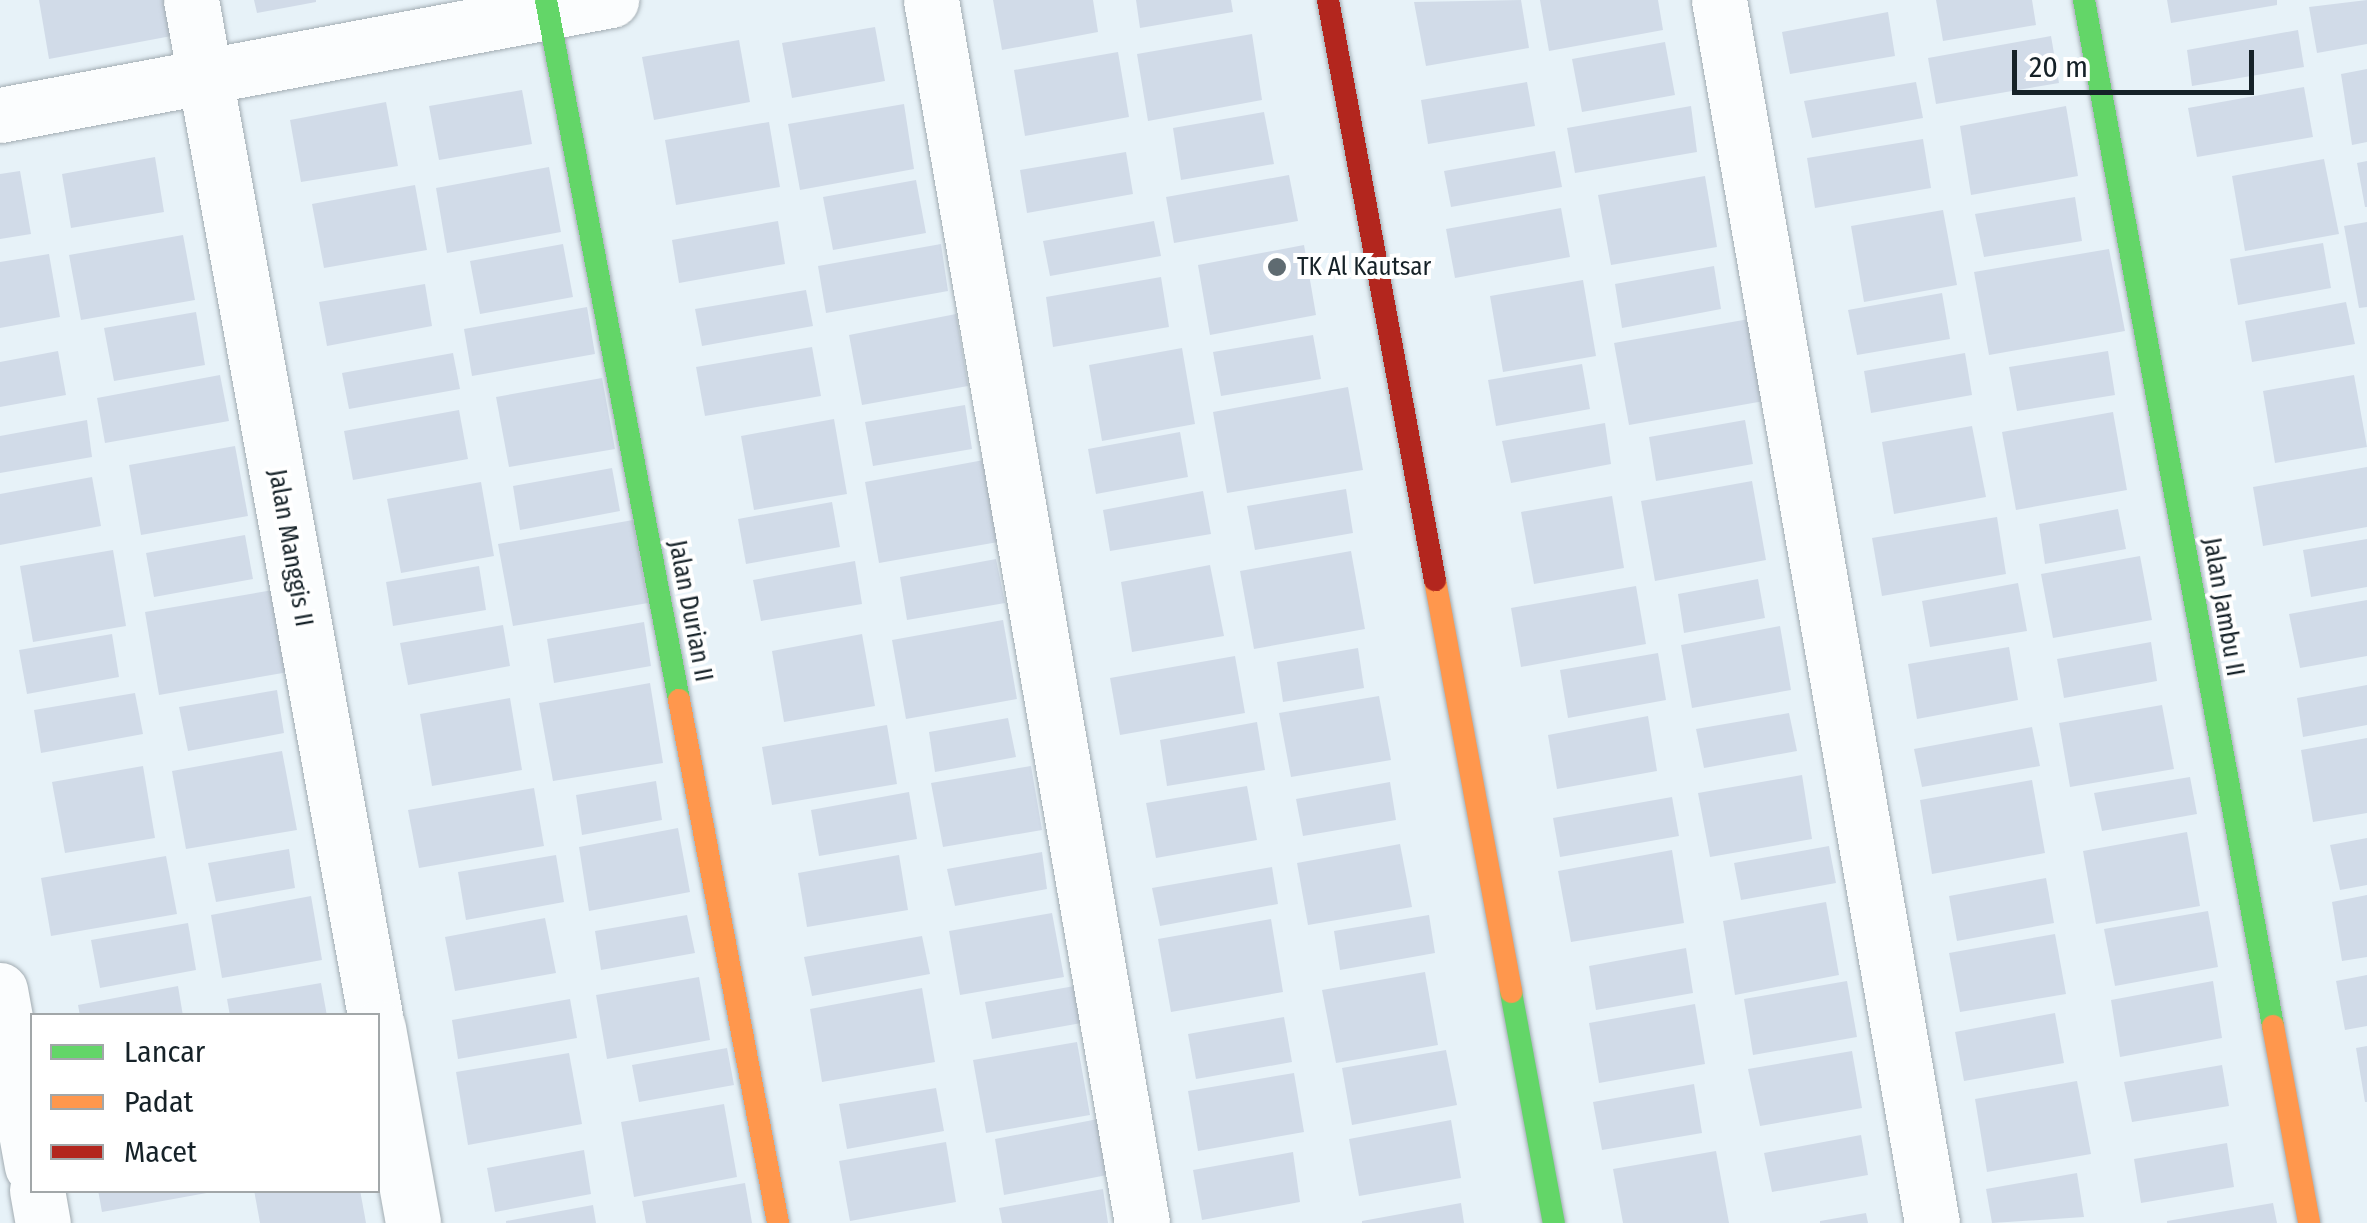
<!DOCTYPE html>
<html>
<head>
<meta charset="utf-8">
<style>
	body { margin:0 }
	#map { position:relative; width:2367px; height:1223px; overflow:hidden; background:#e7f2f8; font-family:"Fira Sans Condensed",sans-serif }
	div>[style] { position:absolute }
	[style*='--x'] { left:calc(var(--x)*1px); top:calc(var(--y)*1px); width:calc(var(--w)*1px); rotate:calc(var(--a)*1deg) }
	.building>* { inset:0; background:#d1dbe8 }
	.roads { filter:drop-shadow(0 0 2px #a2acb2) drop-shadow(0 0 2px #a2acb2) }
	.street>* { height:55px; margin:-27.5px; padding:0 27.5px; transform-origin:27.5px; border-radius:27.5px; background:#fbfdfe }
	.fast>* { height:22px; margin:-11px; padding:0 11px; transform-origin:11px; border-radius:11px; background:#63d668 }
	.slow>* { height:22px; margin:-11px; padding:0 11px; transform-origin:11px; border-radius:11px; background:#ff974d }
	.jam>* { height:22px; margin:-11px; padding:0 11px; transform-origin:11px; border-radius:11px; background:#b3261e }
	.dots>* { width:28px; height:28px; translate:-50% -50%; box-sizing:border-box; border:5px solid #fff; border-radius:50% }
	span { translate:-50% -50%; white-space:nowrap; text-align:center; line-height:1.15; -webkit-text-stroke:8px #fff; paint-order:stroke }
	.poi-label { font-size:25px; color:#162228 }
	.left { translate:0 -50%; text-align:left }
	.street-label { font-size:25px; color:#162228 }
	.legend { position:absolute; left:30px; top:1013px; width:350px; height:180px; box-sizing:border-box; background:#fff; border:2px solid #a2a7a9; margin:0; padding:12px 18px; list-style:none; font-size:30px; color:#162228 }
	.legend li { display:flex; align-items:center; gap:20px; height:50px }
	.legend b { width:50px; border:2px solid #a2a7a9 }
	.scale { position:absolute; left:2012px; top:50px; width:242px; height:45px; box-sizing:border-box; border:5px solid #162228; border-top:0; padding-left:12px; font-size:30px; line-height:35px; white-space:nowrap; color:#162228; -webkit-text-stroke:8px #fff; paint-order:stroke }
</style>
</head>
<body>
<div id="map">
	<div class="building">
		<i style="clip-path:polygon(39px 0,176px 0,182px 34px,49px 59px)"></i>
		<i style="clip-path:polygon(254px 0,316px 0,316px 2px,257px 13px)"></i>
		<i style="clip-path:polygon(993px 0,1093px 0,1098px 32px,1002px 50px)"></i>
		<i style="clip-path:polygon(1136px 0,1231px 0,1233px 12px,1140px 28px)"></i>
		<i style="clip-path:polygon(1521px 0,1529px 48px,1426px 66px,1414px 2px)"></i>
		<i style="clip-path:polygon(1540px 0,1658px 0,1663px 30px,1549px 51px)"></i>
		<i style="clip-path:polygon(1936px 0,2032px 0,2036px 25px,1943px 41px)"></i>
		<i style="clip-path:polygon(2167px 0,2277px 0,2277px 5px,2171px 23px)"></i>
		<i style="clip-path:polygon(2367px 0,2367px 44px,2317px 53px,2309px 7px)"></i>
		<i style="clip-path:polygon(1888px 12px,1895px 56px,1790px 74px,1782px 32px)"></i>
		<i style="clip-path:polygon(875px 27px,885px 81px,792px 98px,782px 43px)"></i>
		<i style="clip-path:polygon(2298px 30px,2304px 67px,2192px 86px,2187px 50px)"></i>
		<i style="clip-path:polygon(1252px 34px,1262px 100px,1148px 121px,1137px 54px)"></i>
		<i style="clip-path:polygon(2051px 36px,2059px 83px,1936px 104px,1928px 58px)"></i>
		<i style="clip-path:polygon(739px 40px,750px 102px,654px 120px,642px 57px)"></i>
		<i style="clip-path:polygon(1665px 42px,1675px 95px,1582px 112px,1572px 59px)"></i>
		<i style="clip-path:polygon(1118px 52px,1129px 117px,1025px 136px,1014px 70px)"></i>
		<i style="clip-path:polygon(2367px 69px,2367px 142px,2352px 145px,2341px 74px)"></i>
		<i style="clip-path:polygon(1527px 82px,1535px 126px,1428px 144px,1421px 100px)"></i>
		<i style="clip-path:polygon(1916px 82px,1923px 118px,1812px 138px,1804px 101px)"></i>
		<i style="clip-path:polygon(2304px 87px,2313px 137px,2197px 157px,2188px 108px)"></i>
		<i style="clip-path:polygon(522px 90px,532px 144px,439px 160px,429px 106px)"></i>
		<i style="clip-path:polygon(386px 102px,398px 166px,301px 182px,290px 120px)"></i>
		<i style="clip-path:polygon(904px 104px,914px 169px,800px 190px,788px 124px)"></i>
		<i style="clip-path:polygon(1691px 106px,1697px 152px,1575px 173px,1567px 128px)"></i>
		<i style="clip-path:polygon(2066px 106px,2078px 176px,1971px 195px,1960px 126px)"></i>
		<i style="clip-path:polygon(1264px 112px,1274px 164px,1181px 180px,1173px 128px)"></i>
		<i style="clip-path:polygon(769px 122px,780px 187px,676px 205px,665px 140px)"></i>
		<i style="clip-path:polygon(1923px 139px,1931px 188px,1815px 208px,1807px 158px)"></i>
		<i style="clip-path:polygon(1555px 151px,1562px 187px,1451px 207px,1444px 171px)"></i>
		<i style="clip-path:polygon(1126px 152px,1133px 194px,1027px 213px,1020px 170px)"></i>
		<i style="clip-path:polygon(155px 157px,164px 212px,71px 228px,62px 174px)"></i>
		<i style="clip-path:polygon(2324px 159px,2339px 234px,2245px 251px,2232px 176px)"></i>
		<i style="clip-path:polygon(2367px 161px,2367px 207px,2365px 207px,2357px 163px)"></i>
		<i style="clip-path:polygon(549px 167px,561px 232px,447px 253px,436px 188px)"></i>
		<i style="clip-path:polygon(20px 171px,31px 234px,0 239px,0 174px)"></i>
		<i style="clip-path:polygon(1289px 175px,1298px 221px,1174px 243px,1166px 197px)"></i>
		<i style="clip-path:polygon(1705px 176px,1717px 247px,1611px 265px,1598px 195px)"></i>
		<i style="clip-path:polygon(916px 180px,926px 233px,833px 250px,823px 197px)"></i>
		<i style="clip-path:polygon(415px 185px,427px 250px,324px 268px,312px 204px)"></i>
		<i style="clip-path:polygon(2075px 197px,2082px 241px,1984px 257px,1975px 214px)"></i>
		<i style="clip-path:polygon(1561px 208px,1570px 257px,1455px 278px,1446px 229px)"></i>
		<i style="clip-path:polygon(1943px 210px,1957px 285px,1864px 302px,1851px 226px)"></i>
		<i style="clip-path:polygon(778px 221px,785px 264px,679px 283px,672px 240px)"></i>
		<i style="clip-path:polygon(1154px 221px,1161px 256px,1050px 276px,1043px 241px)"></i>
		<i style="clip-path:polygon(2367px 222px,2367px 307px,2359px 308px,2344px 226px)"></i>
		<i style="clip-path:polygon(183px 235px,195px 300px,81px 320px,69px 255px)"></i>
		<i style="clip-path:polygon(2323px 243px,2331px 288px,2238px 305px,2230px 259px)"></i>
		<i style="clip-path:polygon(563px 244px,573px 297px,480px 314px,470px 261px)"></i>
		<i style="clip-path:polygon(941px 244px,948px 291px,826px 313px,818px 266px)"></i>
		<i style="clip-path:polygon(1304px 245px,1316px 315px,1210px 335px,1198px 265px)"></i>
		<i style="clip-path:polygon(2109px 249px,2125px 331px,1989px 355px,1974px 272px)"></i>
		<i style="clip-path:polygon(49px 254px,60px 317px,0 328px,0 262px)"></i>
		<i style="clip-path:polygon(1714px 266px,1721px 309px,1622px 328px,1615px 284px)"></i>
		<i style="clip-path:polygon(1161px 277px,1169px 327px,1053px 347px,1046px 297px)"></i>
		<i style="clip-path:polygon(1583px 280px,1596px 356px,1503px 372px,1490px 296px)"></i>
		<i style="clip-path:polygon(425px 284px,432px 326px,327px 346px,319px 302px)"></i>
		<i style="clip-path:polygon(806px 290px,813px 326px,702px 346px,695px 309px)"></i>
		<i style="clip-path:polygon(1942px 293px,1950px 339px,1857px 355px,1848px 310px)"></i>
		<i style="clip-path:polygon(2346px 302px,2355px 344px,2252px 362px,2245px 321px)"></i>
		<i style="clip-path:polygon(587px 307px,595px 354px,472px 376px,464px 329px)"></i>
		<i style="clip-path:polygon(196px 312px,205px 365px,114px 381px,104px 328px)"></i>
		<i style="clip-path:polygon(956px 314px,968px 386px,862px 405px,849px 335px)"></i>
		<i style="clip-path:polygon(1749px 319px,1764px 401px,1629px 425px,1614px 343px)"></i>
		<i style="clip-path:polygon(1313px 335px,1321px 379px,1221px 396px,1213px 352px)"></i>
		<i style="clip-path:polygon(812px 347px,821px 396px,705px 416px,696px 367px)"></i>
		<i style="clip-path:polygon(1182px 348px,1195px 424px,1102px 441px,1089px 365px)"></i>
		<i style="clip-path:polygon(58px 351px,66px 395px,0 407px,0 362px)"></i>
		<i style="clip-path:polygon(2108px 351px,2115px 395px,2017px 411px,2009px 367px)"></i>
		<i style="clip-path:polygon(453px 353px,460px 389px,349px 409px,342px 373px)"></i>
		<i style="clip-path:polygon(1965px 353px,1972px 395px,1871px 413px,1864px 371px)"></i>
		<i style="clip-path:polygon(1582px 364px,1590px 409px,1496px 426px,1488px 380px)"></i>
		<i style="clip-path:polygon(220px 375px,229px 421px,105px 443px,97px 398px)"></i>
		<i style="clip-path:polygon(2354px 375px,2367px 447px,2275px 463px,2263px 391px)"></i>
		<i style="clip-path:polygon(602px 378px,615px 449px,509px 467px,496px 397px)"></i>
		<i style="clip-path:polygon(1348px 387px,1363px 470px,1227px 493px,1213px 412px)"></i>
		<i style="clip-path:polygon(965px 405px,972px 449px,873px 466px,865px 422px)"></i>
		<i style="clip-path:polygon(459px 410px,468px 459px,353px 480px,344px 431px)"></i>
		<i style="clip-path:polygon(2113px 412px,2127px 490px,2016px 510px,2002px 432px)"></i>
		<i style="clip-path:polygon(834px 419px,847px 494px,754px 510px,741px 436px)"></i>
		<i style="clip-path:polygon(87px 420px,92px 457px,0 473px,0 436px)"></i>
		<i style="clip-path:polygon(1745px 420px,1753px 464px,1656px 481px,1649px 437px)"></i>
		<i style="clip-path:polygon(1605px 423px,1611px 464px,1511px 483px,1502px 441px)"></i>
		<i style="clip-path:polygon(1972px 426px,1986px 497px,1894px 514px,1882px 442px)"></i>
		<i style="clip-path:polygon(1180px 432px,1188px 477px,1096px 494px,1088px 449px)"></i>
		<i style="clip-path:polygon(235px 446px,248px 516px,141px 535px,129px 465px)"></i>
		<i style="clip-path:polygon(1000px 457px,1015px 539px,879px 563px,865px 482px)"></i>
		<i style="clip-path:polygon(2367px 467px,2367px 527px,2263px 546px,2253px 487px)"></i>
		<i style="clip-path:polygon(612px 468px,620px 511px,520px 530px,513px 486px)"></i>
		<i style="clip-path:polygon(92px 477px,101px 526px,0 545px,0 494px)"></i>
		<i style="clip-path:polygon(1752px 481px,1766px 560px,1655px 581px,1641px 501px)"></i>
		<i style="clip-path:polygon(481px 482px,494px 556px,401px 573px,387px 499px)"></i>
		<i style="clip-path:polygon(1346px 489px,1353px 533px,1255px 550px,1247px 506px)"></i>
		<i style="clip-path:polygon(1203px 491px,1211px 534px,1110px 551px,1103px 510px)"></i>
		<i style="clip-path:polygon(1612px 496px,1624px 568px,1534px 584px,1521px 512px)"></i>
		<i style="clip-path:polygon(832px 502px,840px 547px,746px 564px,738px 519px)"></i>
		<i style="clip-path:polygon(2118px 509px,2126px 549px,2045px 564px,2039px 524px)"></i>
		<i style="clip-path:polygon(1997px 517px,2006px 574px,1882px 596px,1872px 538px)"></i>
		<i style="clip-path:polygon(633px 520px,648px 603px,513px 626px,498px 544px)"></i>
		<i style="clip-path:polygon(245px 535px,253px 579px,154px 597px,146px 553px)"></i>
		<i style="clip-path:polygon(2367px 539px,2367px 587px,2311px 597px,2303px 550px)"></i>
		<i style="clip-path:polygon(113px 550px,126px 626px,33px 642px,20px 566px)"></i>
		<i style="clip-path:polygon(1351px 551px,1365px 629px,1254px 649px,1240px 571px)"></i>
		<i style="clip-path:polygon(2140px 556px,2152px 620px,2053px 638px,2041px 574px)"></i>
		<i style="clip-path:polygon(996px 559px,1005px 603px,907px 620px,900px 577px)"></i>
		<i style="clip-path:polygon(855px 561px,862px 604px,761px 621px,753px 580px)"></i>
		<i style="clip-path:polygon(1210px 565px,1224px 636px,1132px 652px,1121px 582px)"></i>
		<i style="clip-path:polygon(479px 566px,486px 610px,393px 626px,386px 582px)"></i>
		<i style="clip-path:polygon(1758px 579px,1765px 618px,1684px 633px,1678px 594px)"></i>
		<i style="clip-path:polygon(2018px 583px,2027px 631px,1930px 647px,1922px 601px)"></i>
		<i style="clip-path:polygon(1636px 586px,1646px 644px,1521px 667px,1511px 608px)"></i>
		<i style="clip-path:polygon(279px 589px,294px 671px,159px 695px,145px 612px)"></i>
		<i style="clip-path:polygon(2367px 600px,2367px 656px,2300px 668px,2289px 614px)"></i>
		<i style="clip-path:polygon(1003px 620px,1017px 699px,906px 719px,892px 640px)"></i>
		<i style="clip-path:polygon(644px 622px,651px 666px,554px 683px,547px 639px)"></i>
		<i style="clip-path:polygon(503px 625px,510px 666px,408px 685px,400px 643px)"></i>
		<i style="clip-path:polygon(1780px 626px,1791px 690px,1692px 708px,1681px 645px)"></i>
		<i style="clip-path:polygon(112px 634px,119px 677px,27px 694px,19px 650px)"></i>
		<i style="clip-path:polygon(862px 634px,875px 706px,784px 722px,772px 651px)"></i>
		<i style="clip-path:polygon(2151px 642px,2157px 681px,2064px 698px,2057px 659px)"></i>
		<i style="clip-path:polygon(2009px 647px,2018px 700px,1917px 719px,1908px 664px)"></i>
		<i style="clip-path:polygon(1358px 648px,1364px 688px,1283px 702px,1277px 662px)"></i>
		<i style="clip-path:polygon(1658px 653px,1666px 700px,1568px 718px,1560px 670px)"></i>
		<i style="clip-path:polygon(1235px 656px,1245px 713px,1120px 735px,1110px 678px)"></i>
		<i style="clip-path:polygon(650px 683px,663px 763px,553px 781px,539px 703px)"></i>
		<i style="clip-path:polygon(2367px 685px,2367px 725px,2303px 737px,2297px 698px)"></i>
		<i style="clip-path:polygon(277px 690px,284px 733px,188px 751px,179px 707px)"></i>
		<i style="clip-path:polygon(135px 693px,143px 734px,41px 753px,34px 710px)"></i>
		<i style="clip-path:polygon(1379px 696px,1391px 760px,1291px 777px,1279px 713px)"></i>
		<i style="clip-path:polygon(510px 698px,522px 770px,432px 786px,420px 714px)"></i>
		<i style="clip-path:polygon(2162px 705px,2174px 769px,2070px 787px,2059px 723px)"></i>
		<i style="clip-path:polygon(1789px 713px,1797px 751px,1704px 768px,1696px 729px)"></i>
		<i style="clip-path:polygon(1648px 716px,1657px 771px,1557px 789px,1548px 735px)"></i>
		<i style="clip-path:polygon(1008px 718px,1016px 757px,935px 772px,929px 732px)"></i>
		<i style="clip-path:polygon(1257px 722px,1265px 770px,1167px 786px,1160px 740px)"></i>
		<i style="clip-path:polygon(887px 725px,897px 784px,772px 805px,762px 747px)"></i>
		<i style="clip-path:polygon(2032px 727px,2040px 766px,1922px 787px,1914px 749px)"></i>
		<i style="clip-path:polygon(2367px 738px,2367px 813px,2313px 822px,2301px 750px)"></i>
		<i style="clip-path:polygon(282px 751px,297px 830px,186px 849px,172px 771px)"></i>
		<i style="clip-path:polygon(143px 766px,155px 838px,65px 853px,52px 782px)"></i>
		<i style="clip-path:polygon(1031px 766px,1042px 830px,943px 847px,931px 783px)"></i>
		<i style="clip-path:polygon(1802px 775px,1812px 839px,1710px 857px,1698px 793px)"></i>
		<i style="clip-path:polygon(2190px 777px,2197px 814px,2102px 831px,2094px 793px)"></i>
		<i style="clip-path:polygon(2032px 780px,2045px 853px,1932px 874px,1920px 800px)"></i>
		<i style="clip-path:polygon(656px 781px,662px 820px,582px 835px,576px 795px)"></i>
		<i style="clip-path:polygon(1390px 782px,1396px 820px,1303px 836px,1296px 799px)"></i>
		<i style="clip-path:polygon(1247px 786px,1257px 840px,1156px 858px,1146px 803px)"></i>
		<i style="clip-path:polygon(534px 788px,544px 846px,419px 868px,408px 810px)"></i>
		<i style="clip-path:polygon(909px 792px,917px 839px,819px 856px,811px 810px)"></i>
		<i style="clip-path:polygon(1672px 797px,1679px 836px,1560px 857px,1553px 818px)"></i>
		<i style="clip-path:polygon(678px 828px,690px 892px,589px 911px,579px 847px)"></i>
		<i style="clip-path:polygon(2187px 832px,2200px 906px,2096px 924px,2083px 851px)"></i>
		<i style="clip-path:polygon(2367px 838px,2367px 885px,2340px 890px,2330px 845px)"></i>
		<i style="clip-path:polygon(1400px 844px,1412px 907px,1308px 925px,1297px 863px)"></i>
		<i style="clip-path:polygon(1829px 846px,1836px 883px,1741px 900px,1734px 863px)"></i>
		<i style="clip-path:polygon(289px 849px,295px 888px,216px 902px,208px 863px)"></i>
		<i style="clip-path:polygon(1672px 850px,1684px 923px,1571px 942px,1558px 871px)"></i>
		<i style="clip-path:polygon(1042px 852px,1047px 889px,955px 906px,947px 869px)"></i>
		<i style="clip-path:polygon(556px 855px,564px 902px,466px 920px,458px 872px)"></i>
		<i style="clip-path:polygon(899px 855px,908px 910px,807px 927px,798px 873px)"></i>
		<i style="clip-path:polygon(166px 856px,177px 914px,51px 936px,41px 878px)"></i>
		<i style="clip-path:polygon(1272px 867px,1278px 904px,1160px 926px,1152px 888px)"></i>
		<i style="clip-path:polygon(2046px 878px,2054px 923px,1957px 941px,1949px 896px)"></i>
		<i style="clip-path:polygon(2367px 895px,2367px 957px,2342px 961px,2332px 902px)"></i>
		<i style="clip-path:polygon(311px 896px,322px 960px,222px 978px,211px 915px)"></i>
		<i style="clip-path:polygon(1826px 902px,1839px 975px,1735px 995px,1723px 921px)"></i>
		<i style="clip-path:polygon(2208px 911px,2218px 967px,2115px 986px,2104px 929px)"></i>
		<i style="clip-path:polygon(1052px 913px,1064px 977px,960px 995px,949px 931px)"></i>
		<i style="clip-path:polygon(687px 915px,695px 953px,601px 970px,595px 931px)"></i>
		<i style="clip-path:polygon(1429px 915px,1435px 953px,1340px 970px,1334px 931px)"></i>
		<i style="clip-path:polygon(545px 918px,556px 973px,455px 991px,445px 937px)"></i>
		<i style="clip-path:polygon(1271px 919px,1283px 992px,1171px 1012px,1158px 939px)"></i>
		<i style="clip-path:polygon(188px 923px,196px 970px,100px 988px,91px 940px)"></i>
		<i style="clip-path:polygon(2055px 934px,2066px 994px,1960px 1012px,1949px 953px)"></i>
		<i style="clip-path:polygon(922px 936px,930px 974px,812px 996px,804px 957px)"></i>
		<i style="clip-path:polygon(1686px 948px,1693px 993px,1596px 1010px,1589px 966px)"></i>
		<i style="clip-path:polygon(1425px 972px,1438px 1045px,1336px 1063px,1322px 990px)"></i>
		<i style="clip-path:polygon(2367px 975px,2367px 1026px,2345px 1030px,2336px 981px)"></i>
		<i style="clip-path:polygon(699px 977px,710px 1040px,607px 1059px,596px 995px)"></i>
		<i style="clip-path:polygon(1847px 981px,1857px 1037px,1753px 1055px,1744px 999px)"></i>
		<i style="clip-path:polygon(2213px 981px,2222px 1038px,2120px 1057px,2111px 1000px)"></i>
		<i style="clip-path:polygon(321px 983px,327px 1016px,230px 1016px,227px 999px)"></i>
		<i style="clip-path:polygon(1080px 985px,1087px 1022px,992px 1039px,985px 1002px)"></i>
		<i style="clip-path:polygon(178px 986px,183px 1016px,80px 1016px,78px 1005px)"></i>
		<i style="clip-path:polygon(922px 988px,935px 1062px,822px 1082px,810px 1009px)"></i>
		<i style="clip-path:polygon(570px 999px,577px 1038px,458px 1059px,452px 1020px)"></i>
		<i style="clip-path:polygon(1695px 1004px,1705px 1064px,1599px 1083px,1589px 1023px)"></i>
		<i style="clip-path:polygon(2055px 1013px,2064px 1063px,1964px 1081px,1955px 1032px)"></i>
		<i style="clip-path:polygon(1284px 1017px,1292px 1062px,1196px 1079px,1188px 1034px)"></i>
		<i style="clip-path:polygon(1077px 1042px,1090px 1115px,986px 1133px,973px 1060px)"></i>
		<i style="clip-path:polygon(2367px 1046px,2367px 1102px,2365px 1102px,2356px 1048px)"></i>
		<i style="clip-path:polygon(727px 1048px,734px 1085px,639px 1102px,632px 1065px)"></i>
		<i style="clip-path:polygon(1446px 1050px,1457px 1105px,1352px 1125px,1342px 1068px)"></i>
		<i style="clip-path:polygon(1852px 1051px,1862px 1108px,1760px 1126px,1748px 1069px)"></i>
		<i style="clip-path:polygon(569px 1053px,582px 1124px,468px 1145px,456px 1072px)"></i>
		<i style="clip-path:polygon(2222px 1065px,2229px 1106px,2132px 1122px,2124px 1082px)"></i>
		<i style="clip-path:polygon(1294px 1073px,1304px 1132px,1198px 1151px,1188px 1091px)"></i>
		<i style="clip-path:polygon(2077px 1081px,2091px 1154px,1987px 1172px,1975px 1099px)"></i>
		<i style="clip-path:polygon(1694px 1084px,1702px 1133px,1602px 1150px,1593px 1102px)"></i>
		<i style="clip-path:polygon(936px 1088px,944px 1131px,847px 1149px,839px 1104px)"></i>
		<i style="clip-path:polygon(724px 1104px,737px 1177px,634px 1197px,621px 1122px)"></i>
		<i style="clip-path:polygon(1098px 1119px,1107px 1175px,1004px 1195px,995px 1139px)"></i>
		<i style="clip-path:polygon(1451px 1120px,1461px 1178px,1359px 1196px,1349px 1139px)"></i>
		<i style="clip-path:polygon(1861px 1135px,1868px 1175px,1772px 1192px,1764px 1153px)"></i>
		<i style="clip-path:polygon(946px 1142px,956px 1202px,850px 1221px,839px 1161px)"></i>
		<i style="clip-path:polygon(2227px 1143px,2234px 1187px,2141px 1203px,2134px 1159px)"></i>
		<i style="clip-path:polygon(584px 1150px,591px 1194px,495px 1212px,487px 1168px)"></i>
		<i style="clip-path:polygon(1716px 1151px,1729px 1223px,1623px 1223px,1613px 1169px)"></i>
		<i style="clip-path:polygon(1293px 1152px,1300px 1202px,1202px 1220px,1193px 1170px)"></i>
		<i style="clip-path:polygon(2077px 1173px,2084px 1217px,1992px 1223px,1986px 1189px)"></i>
		<i style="clip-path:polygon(745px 1183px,752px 1223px,646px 1223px,642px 1201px)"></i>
		<i style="clip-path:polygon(1103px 1189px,1108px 1223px,1002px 1223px,999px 1208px)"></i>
		<i style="clip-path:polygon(98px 1190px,212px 1190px,212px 1192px,102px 1212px)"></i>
		<i style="clip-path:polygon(254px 1190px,360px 1190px,366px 1223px,260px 1223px)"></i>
		<i style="clip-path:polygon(1461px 1203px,1464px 1223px,1362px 1223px,1362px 1221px)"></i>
		<i style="clip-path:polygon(2273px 1203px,2277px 1223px,2167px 1223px,2167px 1221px)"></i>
		<i style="clip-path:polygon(593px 1205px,596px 1223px,506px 1223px,506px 1221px)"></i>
		<i style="clip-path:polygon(1866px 1213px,1868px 1223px,1820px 1223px,1820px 1221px)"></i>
	</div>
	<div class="roads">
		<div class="street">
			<i style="--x:191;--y:0;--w:1033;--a:79.73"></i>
			<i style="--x:931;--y:0;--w:1241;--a:80.21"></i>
			<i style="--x:1719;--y:0;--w:1241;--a:80.12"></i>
			<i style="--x:0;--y:115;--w:622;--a:-10.66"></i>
			<i style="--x:0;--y:990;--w:179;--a:79.7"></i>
			<i style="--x:378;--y:1028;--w:198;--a:79.8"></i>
			<i style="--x:37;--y:1190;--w:34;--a:80"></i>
		</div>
		<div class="fast">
			<i style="--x:546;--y:0;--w:713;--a:79.24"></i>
			<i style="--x:2084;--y:0;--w:1043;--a:79.56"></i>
			<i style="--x:1511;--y:992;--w:235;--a:79.5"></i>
		</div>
		<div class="slow">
			<i style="--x:1435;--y:580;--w:419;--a:79.5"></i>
			<i style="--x:679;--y:700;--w:532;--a:79.28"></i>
			<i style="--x:2273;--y:1026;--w:200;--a:79.6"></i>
		</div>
		<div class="jam">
			<i style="--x:1328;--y:0;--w:590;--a:79.55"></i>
		</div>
	</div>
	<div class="dots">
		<i style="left:1277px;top:267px;background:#5f6b71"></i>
	</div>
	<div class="poi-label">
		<span class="left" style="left:1297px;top:267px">TK Al Kautsar</span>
	</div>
	<div class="street-label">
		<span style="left:290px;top:548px;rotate:80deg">Jalan Manggis II</span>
		<span style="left:2223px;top:607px;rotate:80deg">Jalan Jambu II</span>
		<span style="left:690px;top:611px;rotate:79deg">Jalan Durian II</span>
	</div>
	<ul class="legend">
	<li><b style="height:12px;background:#63d668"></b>Lancar</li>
	<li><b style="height:12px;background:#ff974d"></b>Padat</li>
	<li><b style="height:12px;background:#b3261e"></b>Macet</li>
	</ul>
	<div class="scale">20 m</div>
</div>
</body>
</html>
